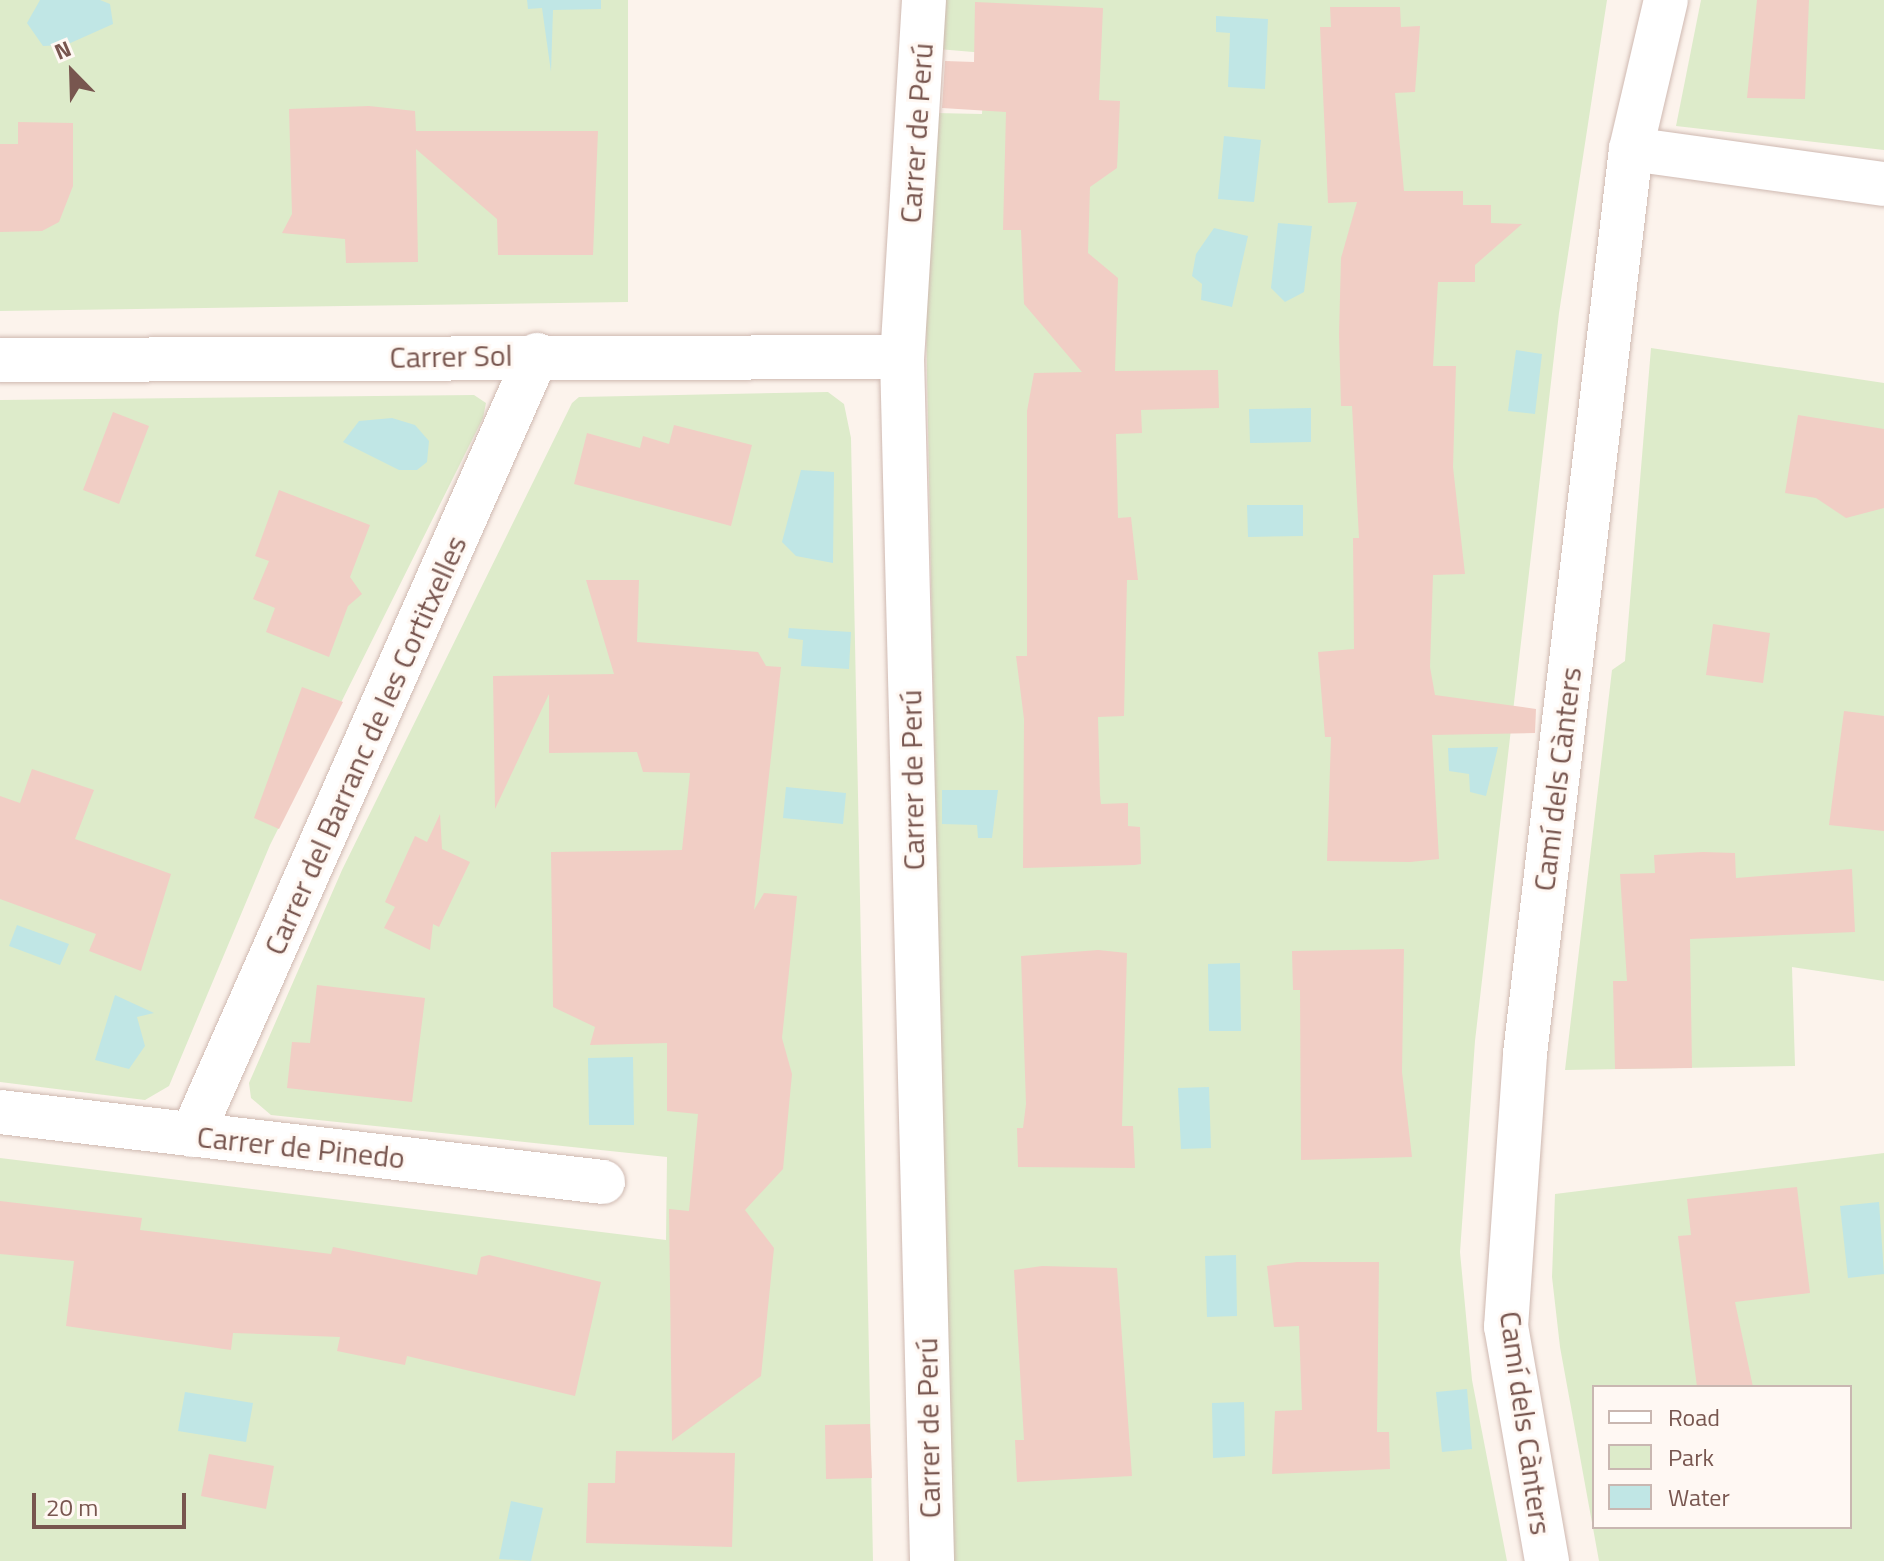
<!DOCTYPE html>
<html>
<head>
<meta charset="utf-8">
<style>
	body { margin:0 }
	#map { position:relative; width:1884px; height:1561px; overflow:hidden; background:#fcf3ec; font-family:"Titillium Web",sans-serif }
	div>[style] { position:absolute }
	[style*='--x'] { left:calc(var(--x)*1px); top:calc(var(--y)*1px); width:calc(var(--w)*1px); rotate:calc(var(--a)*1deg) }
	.green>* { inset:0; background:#ddebca }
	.water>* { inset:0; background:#c0e6e5 }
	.building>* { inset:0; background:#f1cec5 }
	.roads { filter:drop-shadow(0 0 2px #cfb9b1) drop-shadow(0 0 2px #cfb9b1) }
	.street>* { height:44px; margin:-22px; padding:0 22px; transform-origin:22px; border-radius:22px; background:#fff }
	span { translate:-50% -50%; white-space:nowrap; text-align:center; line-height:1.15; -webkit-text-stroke:6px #fff8f3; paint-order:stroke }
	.street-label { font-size:30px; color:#78564f }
	.legend { position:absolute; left:1592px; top:1385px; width:260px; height:144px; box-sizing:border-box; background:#fff8f3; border:2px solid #c9b7b1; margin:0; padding:10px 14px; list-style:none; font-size:24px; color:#78564f }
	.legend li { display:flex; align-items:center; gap:16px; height:40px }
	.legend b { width:40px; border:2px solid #c9b7b1 }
	.north { position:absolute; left:32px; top:32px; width:80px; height:80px; -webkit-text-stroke:6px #fff8f3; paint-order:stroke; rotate:337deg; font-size:22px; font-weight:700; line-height:32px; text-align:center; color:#78564f }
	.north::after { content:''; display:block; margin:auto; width:28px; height:36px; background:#78564f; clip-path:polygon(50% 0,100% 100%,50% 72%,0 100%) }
	.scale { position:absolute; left:32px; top:1493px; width:154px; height:36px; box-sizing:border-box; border:4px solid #78564f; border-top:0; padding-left:10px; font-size:24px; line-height:28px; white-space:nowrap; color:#78564f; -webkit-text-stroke:6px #fff8f3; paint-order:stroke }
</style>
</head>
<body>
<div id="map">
	<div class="green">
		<i style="clip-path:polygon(0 0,628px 0,628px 302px,0 311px)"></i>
		<i style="clip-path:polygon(941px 0,1607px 0,1559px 313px,1475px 1041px,1460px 1252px,1472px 1380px,1507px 1561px,950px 1561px,926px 323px,935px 113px,982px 114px,985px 53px,938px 49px)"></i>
		<i style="clip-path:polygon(1701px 0,1884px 0,1884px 150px,1676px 126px)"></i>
		<i style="clip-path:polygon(1651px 348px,1884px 383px,1884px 981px,1792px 967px,1795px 1066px,1565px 1070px,1612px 670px,1625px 661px)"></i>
		<i style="clip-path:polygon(828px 392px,844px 404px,851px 438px,873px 1561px,0 1561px,0 1158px,666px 1240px,667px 1157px,271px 1115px,251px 1098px,249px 1083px,342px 870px,572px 403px,579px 397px)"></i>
		<i style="clip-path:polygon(474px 395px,486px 403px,483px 418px,270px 845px,169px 1086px,145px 1100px,0 1082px,0 400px)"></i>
		<i style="clip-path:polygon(evenodd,1884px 1153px,1884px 1561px,1599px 1561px,1560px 1347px,1552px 1277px,1555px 1194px,1884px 1153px,1594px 1387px,1850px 1387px,1850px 1527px,1594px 1527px,1594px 1387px)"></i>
	</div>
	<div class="water">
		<i style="clip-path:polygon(40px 0,100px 0,110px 4px,113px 24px,66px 45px,43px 46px,27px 23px)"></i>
		<i style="clip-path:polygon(527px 0,601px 0,601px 9px,553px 10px,551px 72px,542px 8px,528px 9px)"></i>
		<i style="clip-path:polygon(1216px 16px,1268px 19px,1265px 89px,1228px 87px,1230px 33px,1216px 32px)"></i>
		<i style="clip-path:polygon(1224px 136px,1261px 140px,1254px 202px,1218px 199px)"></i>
		<i style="clip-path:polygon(1278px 223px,1312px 226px,1304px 292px,1285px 302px,1271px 288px)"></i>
		<i style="clip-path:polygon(1214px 228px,1248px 236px,1232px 307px,1201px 300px,1202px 284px,1192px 276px,1196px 254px)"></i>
		<i style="clip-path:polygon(1516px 350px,1542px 354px,1535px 414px,1508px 411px)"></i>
		<i style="clip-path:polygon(1311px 408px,1311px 442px,1250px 443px,1249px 409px)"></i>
		<i style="clip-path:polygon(392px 418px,415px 425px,429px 441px,427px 462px,417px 470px,399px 470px,343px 442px,359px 421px)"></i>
		<i style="clip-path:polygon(801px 470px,834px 472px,833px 563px,796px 556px,782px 542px)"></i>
		<i style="clip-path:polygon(1247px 505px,1303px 505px,1303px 536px,1248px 537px)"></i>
		<i style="clip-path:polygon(789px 628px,851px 632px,849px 669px,801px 666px,803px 640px,788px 638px)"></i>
		<i style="clip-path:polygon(1498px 747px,1486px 796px,1470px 792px,1469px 774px,1449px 771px,1448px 748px)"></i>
		<i style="clip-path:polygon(786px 787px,846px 793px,843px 824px,783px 818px)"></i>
		<i style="clip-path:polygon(942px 790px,998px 790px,992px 838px,978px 838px,977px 825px,942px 824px)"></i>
		<i style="clip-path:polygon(17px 925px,69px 944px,60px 965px,9px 946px)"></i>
		<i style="clip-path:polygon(1240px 963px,1241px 1031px,1209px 1031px,1208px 964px)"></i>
		<i style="clip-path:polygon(115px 995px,154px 1013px,137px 1017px,145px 1046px,129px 1069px,95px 1060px)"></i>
		<i style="clip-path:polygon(633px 1057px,634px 1125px,589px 1125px,588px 1058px)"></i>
		<i style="clip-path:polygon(1209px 1087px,1211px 1148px,1181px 1149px,1178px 1088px)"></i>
		<i style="clip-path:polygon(1879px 1202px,1884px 1274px,1848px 1278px,1840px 1206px)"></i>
		<i style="clip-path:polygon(1236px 1255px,1237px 1316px,1207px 1317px,1205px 1256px)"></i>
		<i style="clip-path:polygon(1467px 1389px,1472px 1449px,1442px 1452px,1436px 1392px)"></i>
		<i style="clip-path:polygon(185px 1392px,253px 1403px,246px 1442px,178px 1431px)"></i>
		<i style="clip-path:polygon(1244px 1402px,1245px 1456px,1213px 1458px,1212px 1403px)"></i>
		<i style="clip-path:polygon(511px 1501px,543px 1508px,531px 1561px,499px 1559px)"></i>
	</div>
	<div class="building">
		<i style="clip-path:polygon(1757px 0,1809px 0,1805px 99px,1747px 98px)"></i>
		<i style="clip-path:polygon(975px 2px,1103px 8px,1099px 100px,1120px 101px,1117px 168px,1090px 187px,1088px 253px,1118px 278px,1115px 371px,1218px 370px,1219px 408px,1141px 410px,1142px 433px,1116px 434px,1118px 518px,1131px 517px,1138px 580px,1127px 580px,1124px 716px,1098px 717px,1100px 795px,1101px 804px,1128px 803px,1128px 826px,1140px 827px,1141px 864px,1135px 865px,1023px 868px,1024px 719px,1016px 656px,1027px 656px,1027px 411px,1034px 373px,1082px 372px,1024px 304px,1021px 230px,1003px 230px,1006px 112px,942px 108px,945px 61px,974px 62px)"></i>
		<i style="clip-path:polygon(1330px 7px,1400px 7px,1401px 27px,1420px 26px,1415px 92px,1395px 93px,1404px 191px,1463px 191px,1463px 205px,1491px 205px,1491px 223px,1522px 224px,1475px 265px,1475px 282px,1438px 282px,1433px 366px,1456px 366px,1453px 467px,1465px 574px,1433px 575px,1430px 667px,1435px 695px,1536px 709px,1535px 733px,1432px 735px,1439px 859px,1410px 862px,1327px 861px,1331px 737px,1325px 737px,1318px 652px,1354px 649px,1353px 538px,1359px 538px,1352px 406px,1341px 406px,1339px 334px,1341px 258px,1357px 202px,1328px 203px,1320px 27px,1331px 27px)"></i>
		<i style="clip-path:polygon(369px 106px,415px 111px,416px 131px,598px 131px,593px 255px,498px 255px,497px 219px,416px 149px,418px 262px,346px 263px,345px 239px,282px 233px,292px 214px,289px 109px)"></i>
		<i style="clip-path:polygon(18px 122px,73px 123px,73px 186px,59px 222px,42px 231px,0 232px,0 144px,18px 144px)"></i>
		<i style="clip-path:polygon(113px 412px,149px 426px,119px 504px,83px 490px)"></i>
		<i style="clip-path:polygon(1798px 415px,1884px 429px,1884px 508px,1846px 518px,1816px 498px,1785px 493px)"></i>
		<i style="clip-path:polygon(674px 425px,752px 445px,731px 526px,574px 484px,587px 433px,640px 448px,643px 436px,669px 444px)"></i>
		<i style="clip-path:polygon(279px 490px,370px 525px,350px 577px,362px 594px,348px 606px,329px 657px,266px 632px,275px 608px,253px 599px,269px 561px,255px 556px)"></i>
		<i style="clip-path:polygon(586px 580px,639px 580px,637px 642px,758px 652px,766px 666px,781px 667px,754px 910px,764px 893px,797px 896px,782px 1038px,792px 1074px,783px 1169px,745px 1210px,774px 1248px,761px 1376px,672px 1441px,669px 1209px,689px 1211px,698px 1114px,667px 1111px,667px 1043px,590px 1045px,595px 1027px,553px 1007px,551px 852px,682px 850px,690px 773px,643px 772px,637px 752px,549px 753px,549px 694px,495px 809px,493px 676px,614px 674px)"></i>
		<i style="clip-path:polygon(1713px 624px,1770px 633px,1763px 683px,1706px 675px)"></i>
		<i style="clip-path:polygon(302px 687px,343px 702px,279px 829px,254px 818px)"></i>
		<i style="clip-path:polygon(1844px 711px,1884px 716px,1884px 831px,1829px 825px)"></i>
		<i style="clip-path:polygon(32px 769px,94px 790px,75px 839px,171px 874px,141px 971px,89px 951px,96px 934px,0 899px,0 796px,20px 803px)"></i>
		<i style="clip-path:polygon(440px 814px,442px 849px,470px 862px,439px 927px,433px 924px,430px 950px,384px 928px,395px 907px,385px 902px,415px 836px,427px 842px)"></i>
		<i style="clip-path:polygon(1703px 852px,1735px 853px,1736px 878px,1852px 869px,1855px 932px,1690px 939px,1692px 1068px,1615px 1069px,1613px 981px,1627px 981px,1620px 874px,1655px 873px,1654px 855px)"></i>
		<i style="clip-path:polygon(1404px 949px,1402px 1072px,1412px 1157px,1301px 1160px,1300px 990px,1293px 990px,1292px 951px)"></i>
		<i style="clip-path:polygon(1098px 950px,1127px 953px,1122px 1126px,1133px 1126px,1135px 1168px,1018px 1167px,1017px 1128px,1023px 1128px,1026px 1104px,1021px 956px)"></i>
		<i style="clip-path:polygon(317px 985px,425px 998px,412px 1102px,287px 1088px,292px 1042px,310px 1043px)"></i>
		<i style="clip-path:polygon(1797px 1187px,1810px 1293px,1735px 1302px,1753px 1387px,1697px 1387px,1678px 1236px,1691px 1235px,1687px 1199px)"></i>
		<i style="clip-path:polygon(0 1201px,142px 1218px,140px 1230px,331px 1254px,333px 1247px,477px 1275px,481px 1257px,489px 1255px,601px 1282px,575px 1396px,407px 1356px,405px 1365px,337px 1351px,340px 1337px,233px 1333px,231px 1350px,66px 1326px,74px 1261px,0 1254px)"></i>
		<i style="clip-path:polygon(1297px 1262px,1379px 1262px,1377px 1432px,1389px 1432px,1390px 1469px,1272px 1474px,1275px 1411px,1302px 1410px,1299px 1326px,1274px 1327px,1267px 1266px)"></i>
		<i style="clip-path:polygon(1042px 1266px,1117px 1268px,1132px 1476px,1017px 1482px,1015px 1440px,1024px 1440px,1014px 1270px)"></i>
		<i style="clip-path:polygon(870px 1424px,872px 1478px,826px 1479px,825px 1425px)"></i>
		<i style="clip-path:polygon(616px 1451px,735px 1453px,732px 1547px,586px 1543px,588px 1483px,615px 1483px)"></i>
		<i style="clip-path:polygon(209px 1454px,274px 1466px,266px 1509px,201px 1496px)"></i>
	</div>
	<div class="roads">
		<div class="street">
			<i style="--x:924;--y:0;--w:358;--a:93.5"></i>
			<i style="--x:902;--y:357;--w:1204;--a:88.57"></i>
			<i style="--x:1631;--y:149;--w:255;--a:7.9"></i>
			<i style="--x:0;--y:360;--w:902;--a:-0.19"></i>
			<i style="--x:0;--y:1112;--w:607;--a:6.62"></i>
			<i style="--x:192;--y:1135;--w:853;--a:-66.14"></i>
			<i style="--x:1547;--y:1561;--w:238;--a:-99.9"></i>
			<i style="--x:1506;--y:1327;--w:274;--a:-86"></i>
			<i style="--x:1525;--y:1054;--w:911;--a:-83.32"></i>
			<i style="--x:1631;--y:149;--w:153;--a:-76.8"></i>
		</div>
	</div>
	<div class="street-label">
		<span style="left:916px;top:133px;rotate:-86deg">Carrer de Perú</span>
		<span style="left:451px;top:356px;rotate:-1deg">Carrer Sol</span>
		<span style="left:365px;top:745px;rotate:-66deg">Carrer del Barranc de les Cortitxelles</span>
		<span style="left:1557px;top:779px;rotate:-83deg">Camí dels Cànters</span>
		<span style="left:912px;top:780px;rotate:-91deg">Carrer de Perú</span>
		<span style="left:301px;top:1147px;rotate:6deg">Carrer de Pinedo</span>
		<span style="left:1526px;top:1423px;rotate:82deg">Camí dels Cànters</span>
		<span style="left:928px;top:1428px;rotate:-91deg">Carrer de Perú</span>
	</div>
	<ul class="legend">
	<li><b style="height:10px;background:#fff"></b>Road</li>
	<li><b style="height:22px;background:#ddebca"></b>Park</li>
	<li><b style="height:22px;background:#c0e6e5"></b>Water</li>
	</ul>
	<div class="north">N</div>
	<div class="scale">20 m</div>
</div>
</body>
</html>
